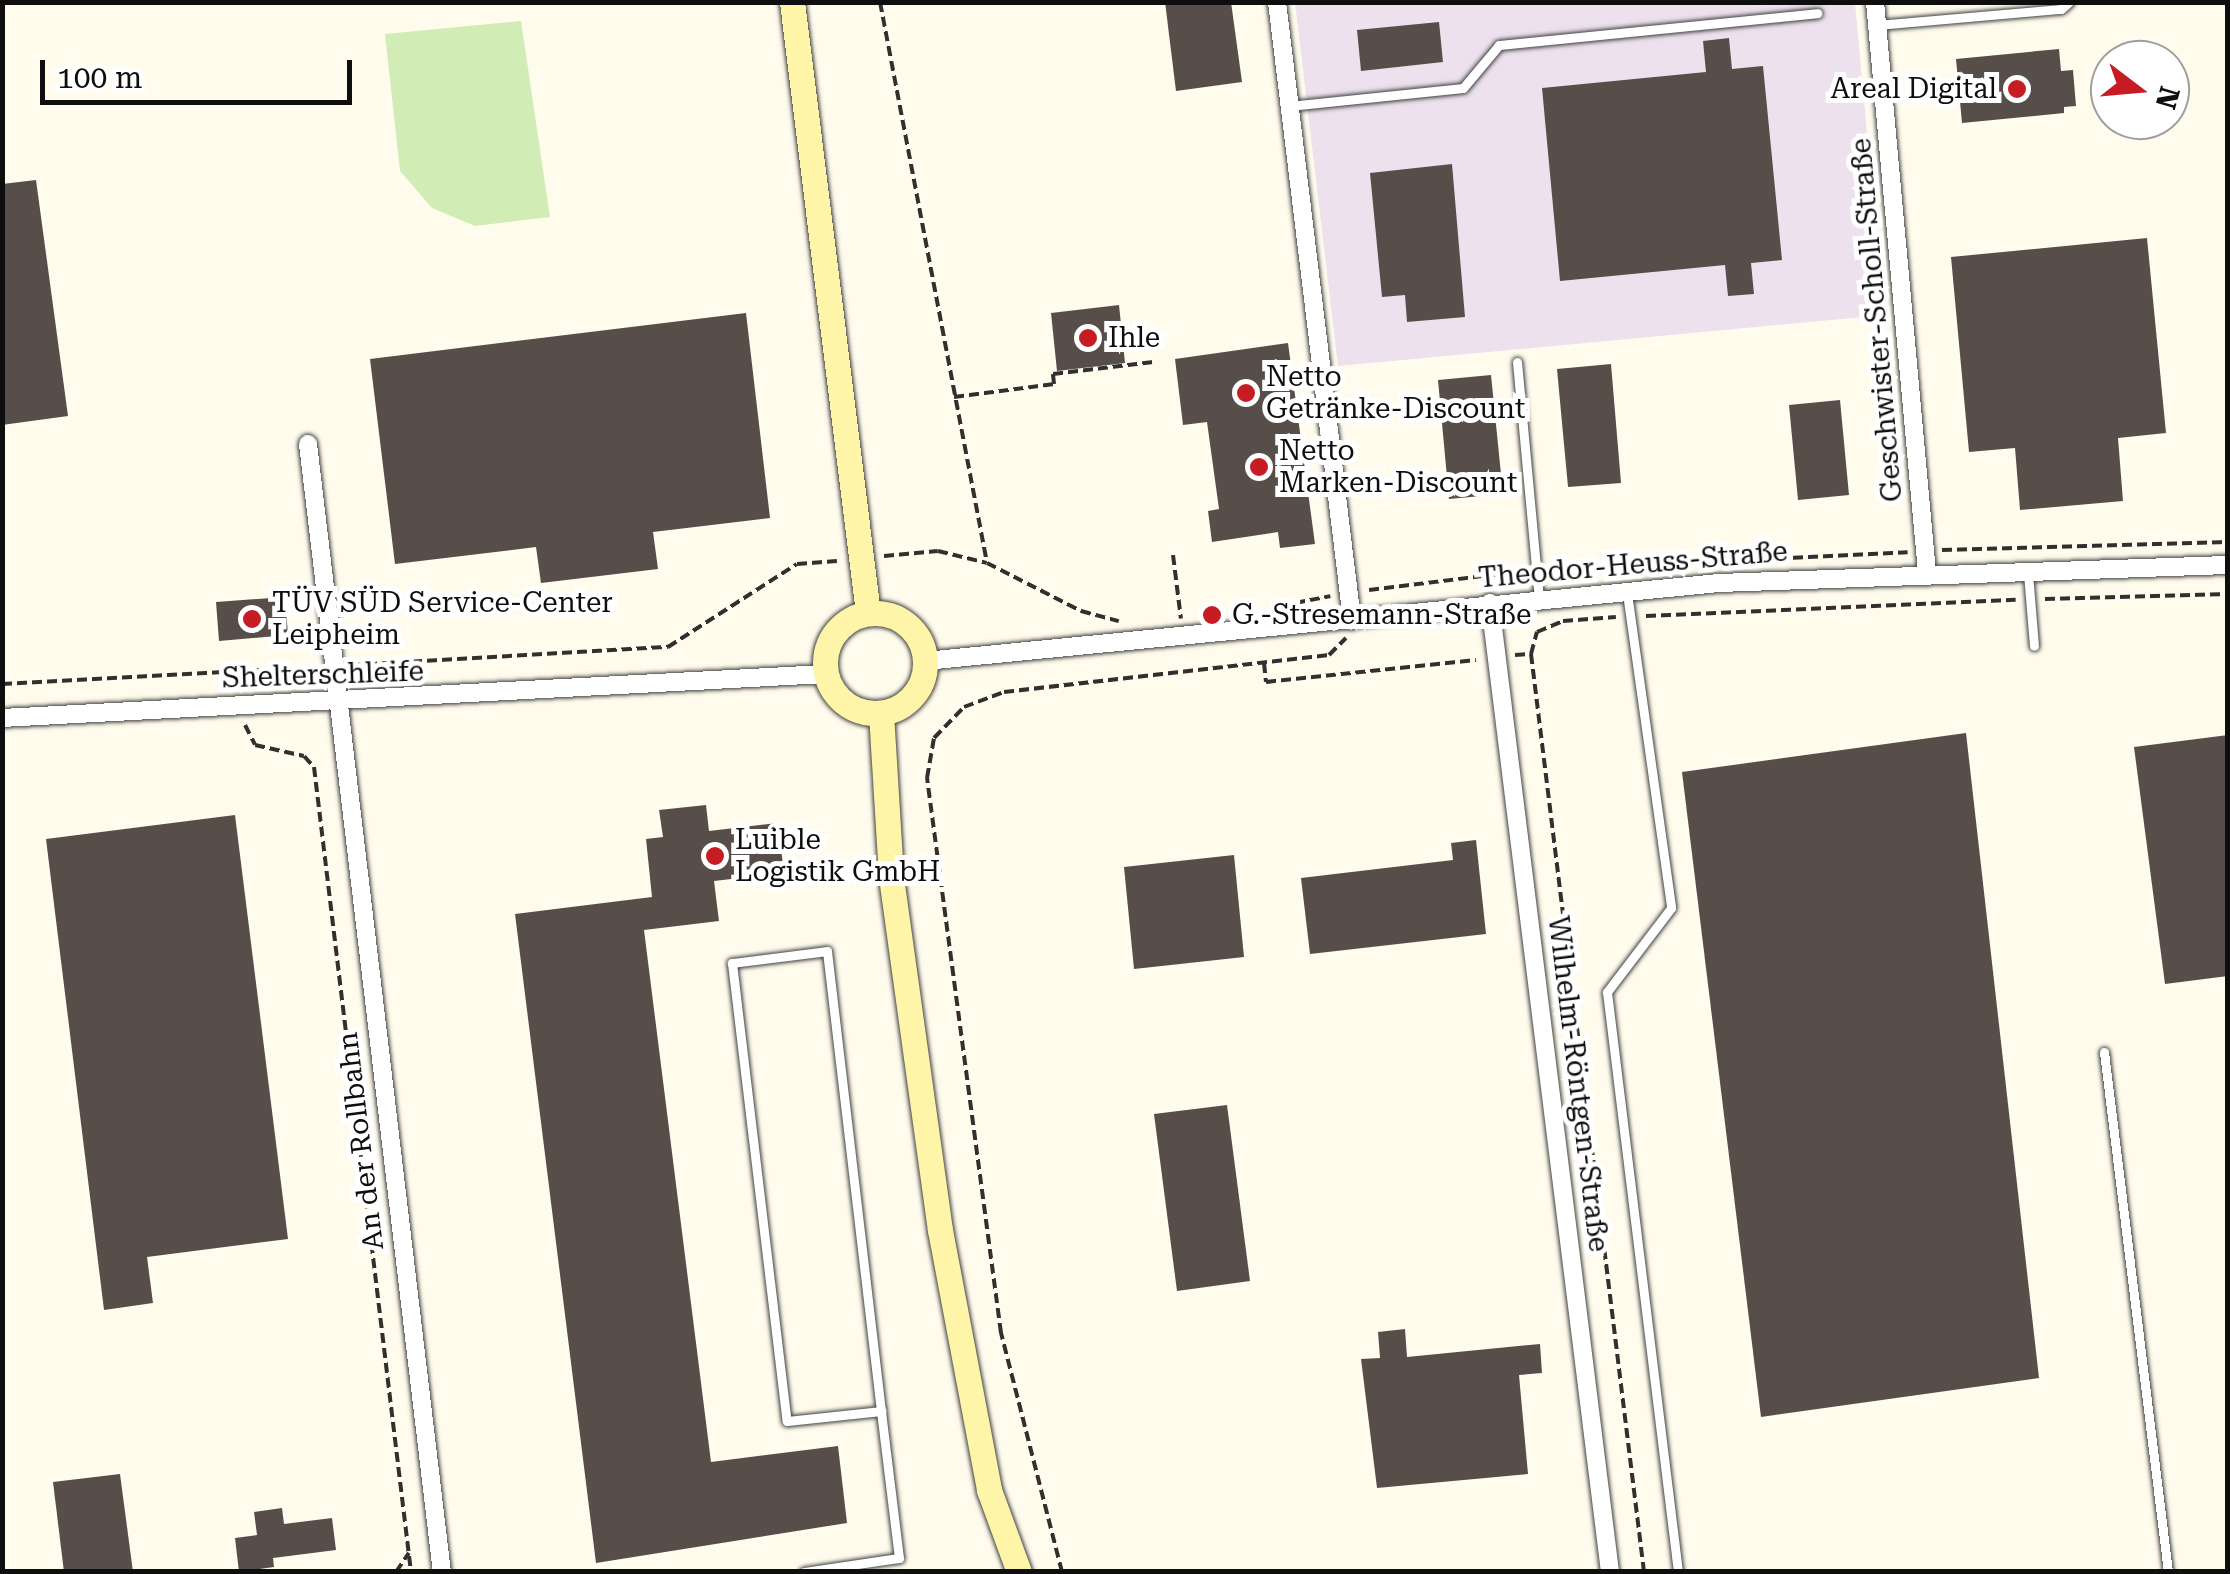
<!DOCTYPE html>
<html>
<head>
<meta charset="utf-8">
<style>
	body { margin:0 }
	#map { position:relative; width:2230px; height:1574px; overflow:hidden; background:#fffcee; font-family:"Roboto Serif",serif }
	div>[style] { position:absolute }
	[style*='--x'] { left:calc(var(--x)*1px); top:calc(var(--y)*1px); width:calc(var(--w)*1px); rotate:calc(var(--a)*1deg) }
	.industrial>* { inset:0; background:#ece1ed }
	.green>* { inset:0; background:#d2ecb5 }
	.building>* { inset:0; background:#574e49 }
	.path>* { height:4px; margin-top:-2px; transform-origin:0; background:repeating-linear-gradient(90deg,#303030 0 10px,transparent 0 15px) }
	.roads { filter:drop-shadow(0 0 2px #414141) drop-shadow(0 0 2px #414141) }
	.lane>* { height:9px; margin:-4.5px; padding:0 4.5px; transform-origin:4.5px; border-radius:4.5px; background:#fff }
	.street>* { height:18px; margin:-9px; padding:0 9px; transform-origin:9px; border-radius:9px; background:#fff }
	.secondary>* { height:25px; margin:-12.5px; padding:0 12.5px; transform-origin:12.5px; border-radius:12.5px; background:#fff5a9 }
	.secondary>.ring { margin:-12.5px; padding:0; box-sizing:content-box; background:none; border:25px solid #fff5a9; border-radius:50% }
	.dots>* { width:28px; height:28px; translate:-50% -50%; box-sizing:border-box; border:5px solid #fff; border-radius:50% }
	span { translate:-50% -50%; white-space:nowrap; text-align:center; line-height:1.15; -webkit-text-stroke:10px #fff; paint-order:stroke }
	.poi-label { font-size:28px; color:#0e0e0e }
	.right { translate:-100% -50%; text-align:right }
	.left { translate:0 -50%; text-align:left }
	.street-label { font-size:28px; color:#0e0e0e }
	.frame { position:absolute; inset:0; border:5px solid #0e0e0e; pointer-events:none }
	.north { position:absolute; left:2090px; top:40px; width:100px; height:100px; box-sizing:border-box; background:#fff; border:2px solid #9f9f9f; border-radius:50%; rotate:106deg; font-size:28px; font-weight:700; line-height:40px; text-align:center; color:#0e0e0e }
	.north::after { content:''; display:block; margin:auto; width:35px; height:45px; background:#c71c24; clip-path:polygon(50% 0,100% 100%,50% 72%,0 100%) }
	.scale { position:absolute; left:40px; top:60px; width:312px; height:45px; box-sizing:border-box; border:5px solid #0e0e0e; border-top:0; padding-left:12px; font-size:30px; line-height:35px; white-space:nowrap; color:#0e0e0e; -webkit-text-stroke:8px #fff; paint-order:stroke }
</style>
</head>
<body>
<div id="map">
	<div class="industrial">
		<i style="clip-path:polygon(1295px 3px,1855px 3px,1884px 315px,1338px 366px)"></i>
	</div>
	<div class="green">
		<i style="clip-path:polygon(521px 21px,550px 217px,475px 226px,432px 208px,400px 171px,385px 34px)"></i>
	</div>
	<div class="building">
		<i style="clip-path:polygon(1165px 2px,1231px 2px,1242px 82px,1176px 91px)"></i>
		<i style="clip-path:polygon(1439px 22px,1443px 62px,1361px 71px,1357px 30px)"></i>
		<i style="clip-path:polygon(1729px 38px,1732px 69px,1763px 66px,1782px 260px,1751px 263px,1754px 294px,1728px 296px,1725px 265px,1560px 281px,1542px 88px,1706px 72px,1703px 41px)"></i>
		<i style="clip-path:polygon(2059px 49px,2061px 71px,2073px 70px,2076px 106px,2064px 107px,2064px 113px,1962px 123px,1956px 59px)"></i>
		<i style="clip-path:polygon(1452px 164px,1465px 317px,1407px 322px,1405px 295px,1382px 297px,1370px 173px)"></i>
		<i style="clip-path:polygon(36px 180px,68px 416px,2px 425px,2px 184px)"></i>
		<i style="clip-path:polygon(2147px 238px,2166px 433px,2118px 438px,2123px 501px,2020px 510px,2015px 448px,1969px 452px,1951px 257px)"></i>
		<i style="clip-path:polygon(1119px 305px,1125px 363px,1057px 371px,1051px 313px)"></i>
		<i style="clip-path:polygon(746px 313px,770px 518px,653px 532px,658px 569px,541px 583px,536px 547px,395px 564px,370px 359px)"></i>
		<i style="clip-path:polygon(1288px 343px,1315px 544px,1280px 548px,1278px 532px,1212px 542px,1208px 511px,1219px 509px,1207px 422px,1183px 425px,1175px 359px)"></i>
		<i style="clip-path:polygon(1611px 364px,1621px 483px,1568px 487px,1557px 369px)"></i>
		<i style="clip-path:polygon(1491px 375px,1503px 494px,1449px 499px,1438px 380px)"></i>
		<i style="clip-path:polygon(1840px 400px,1849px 495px,1798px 500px,1789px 405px)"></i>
		<i style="clip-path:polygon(285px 597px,288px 635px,219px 641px,216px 602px)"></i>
		<i style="clip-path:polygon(1966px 733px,2039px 1378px,1761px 1417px,1682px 772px)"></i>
		<i style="clip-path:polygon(2228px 735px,2228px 976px,2165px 984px,2134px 747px)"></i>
		<i style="clip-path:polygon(706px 805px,709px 831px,778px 823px,784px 873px,714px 881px,719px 921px,644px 930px,711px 1462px,838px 1446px,847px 1523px,596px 1563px,515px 914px,652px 897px,646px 839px,663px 837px,659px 810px)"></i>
		<i style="clip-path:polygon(235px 815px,288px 1239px,147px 1257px,153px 1303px,104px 1310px,46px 839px)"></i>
		<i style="clip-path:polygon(1476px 840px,1486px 934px,1310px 954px,1301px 878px,1453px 860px,1451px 843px)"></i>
		<i style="clip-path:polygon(1234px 855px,1244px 957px,1134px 969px,1124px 867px)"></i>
		<i style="clip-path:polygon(1227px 1105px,1250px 1281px,1177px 1291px,1154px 1114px)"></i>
		<i style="clip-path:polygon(1405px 1329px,1407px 1357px,1540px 1344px,1542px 1373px,1519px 1375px,1528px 1474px,1377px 1488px,1361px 1359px,1380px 1358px,1378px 1332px)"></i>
		<i style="clip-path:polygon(120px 1474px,133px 1572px,64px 1572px,53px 1482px)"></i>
		<i style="clip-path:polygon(282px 1508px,284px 1524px,332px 1518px,336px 1550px,273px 1558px,274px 1567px,239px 1572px,235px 1538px,257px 1535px,254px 1512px)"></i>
	</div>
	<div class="path">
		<i style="--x:880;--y:2;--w:571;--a:79.2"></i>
		<i style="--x:987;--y:563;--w:106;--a:27.1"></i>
		<i style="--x:1081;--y:611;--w:39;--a:15"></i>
		<i style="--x:954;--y:397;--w:101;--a:-7.4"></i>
		<i style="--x:1054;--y:384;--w:10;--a:-96"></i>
		<i style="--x:1053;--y:374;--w:101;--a:-6.8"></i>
		<i style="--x:1942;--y:550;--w:286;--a:-1.6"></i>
		<i style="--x:1173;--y:555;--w:64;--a:82.9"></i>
		<i style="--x:884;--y:556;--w:54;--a:-5.3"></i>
		<i style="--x:938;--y:551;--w:50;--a:13.8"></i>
		<i style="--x:1553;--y:569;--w:355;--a:-2.7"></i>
		<i style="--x:1369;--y:590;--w:155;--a:-7"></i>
		<i style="--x:2045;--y:599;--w:183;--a:-1.6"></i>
		<i style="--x:1295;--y:603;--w:36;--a:-11"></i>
		<i style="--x:1646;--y:616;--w:370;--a:-2.5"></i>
		<i style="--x:1531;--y:654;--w:925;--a:82.98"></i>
		<i style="--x:1515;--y:655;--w:16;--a:-4"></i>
		<i style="--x:1531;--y:654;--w:23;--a:-75"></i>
		<i style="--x:1537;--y:632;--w:28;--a:-23"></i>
		<i style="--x:1563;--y:621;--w:53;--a:-4.3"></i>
		<i style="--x:1264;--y:663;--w:19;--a:84"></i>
		<i style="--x:1266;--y:682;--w:211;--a:-6"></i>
		<i style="--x:352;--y:665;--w:317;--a:-3.3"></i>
		<i style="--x:668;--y:647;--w:153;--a:-32.8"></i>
		<i style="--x:797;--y:564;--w:40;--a:-4.3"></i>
		<i style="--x:240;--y:671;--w:15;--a:86"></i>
		<i style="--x:2;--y:684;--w:316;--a:-3.1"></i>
		<i style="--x:245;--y:725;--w:22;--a:63"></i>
		<i style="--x:255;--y:745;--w:50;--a:12.7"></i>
		<i style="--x:304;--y:756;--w:15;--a:48"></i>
		<i style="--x:314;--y:767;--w:811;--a:83.13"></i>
		<i style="--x:396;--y:1572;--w:23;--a:-56"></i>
		<i style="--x:1062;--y:1572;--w:247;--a:-104.3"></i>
		<i style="--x:1001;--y:1333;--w:560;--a:-97.59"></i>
		<i style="--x:927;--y:778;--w:41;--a:-80.1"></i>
		<i style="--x:934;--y:738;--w:43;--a:-45.9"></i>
		<i style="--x:964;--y:707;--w:43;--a:-20.6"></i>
		<i style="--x:1004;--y:692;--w:327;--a:-6.5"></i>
		<i style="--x:1329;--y:655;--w:24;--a:-45"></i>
	</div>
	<div class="roads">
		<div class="lane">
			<i style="--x:1877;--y:25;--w:185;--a:-5"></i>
			<i style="--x:2061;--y:9;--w:11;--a:-41"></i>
			<i style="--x:1289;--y:106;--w:175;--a:-5.9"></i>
			<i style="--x:1463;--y:88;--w:56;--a:-50.1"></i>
			<i style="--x:1499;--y:45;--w:320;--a:-5.7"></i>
			<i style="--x:1517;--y:362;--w:238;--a:84.7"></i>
			<i style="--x:2028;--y:573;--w:73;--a:85.3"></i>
			<i style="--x:1627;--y:593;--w:318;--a:82"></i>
			<i style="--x:1671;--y:908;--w:106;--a:127.3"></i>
			<i style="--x:1607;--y:992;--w:584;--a:83.02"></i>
			<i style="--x:2104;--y:1052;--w:524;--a:82.98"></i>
			<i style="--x:804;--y:1572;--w:96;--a:-8.4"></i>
			<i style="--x:899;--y:1558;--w:148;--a:-97"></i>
			<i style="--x:881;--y:1411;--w:463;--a:-96.7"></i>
			<i style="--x:827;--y:951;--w:96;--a:172.8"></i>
			<i style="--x:732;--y:963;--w:461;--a:83.2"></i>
			<i style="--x:787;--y:1421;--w:95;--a:-6.1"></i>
		</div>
		<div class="street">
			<i style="--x:1277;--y:2;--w:623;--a:83.08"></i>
			<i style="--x:1875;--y:2;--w:572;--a:84.79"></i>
			<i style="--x:308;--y:444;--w:1136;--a:83.23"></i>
			<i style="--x:1490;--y:603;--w:976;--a:82.94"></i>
			<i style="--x:925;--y:661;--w:798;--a:-5.61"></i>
			<i style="--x:1719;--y:583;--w:509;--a:-2.03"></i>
			<i style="--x:2;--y:718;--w:824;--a:-3.06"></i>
		</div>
		<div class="secondary">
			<i style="--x:792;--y:2;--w:616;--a:82.91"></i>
			<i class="ring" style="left:825px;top:613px;width:75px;height:75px"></i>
			<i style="--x:881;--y:713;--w:164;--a:86.5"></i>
			<i style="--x:891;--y:877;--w:356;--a:82.1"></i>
			<i style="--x:940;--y:1230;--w:265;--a:79.3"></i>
			<i style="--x:989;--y:1490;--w:87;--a:69.9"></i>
		</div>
	</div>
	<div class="dots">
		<i style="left:2017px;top:89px;background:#c71c24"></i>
		<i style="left:1088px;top:338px;background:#c71c24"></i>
		<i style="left:1246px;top:393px;background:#c71c24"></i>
		<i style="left:1259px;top:467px;background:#c71c24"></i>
		<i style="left:1212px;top:615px;background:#c71c24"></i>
		<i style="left:252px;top:619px;background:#c71c24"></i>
		<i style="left:715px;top:856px;background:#c71c24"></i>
	</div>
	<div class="poi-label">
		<span class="right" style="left:1997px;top:89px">Areal Digital</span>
		<span class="left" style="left:1108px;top:338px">Ihle</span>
		<span class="left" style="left:1266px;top:393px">Netto<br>Getränke-Discount</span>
		<span class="left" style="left:1279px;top:467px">Netto<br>Marken-Discount</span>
		<span class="left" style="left:272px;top:619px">TÜV SÜD Service-Center<br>Leipheim</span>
		<span class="left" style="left:1232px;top:615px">G.-Stresemann-Straße</span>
		<span class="left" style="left:735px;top:856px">Luible<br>Logistik GmbH</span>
	</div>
	<div class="street-label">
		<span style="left:1877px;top:320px;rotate:-95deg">Geschwister-Scholl-Straße</span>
		<span style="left:1633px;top:565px;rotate:-5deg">Theodor-Heuss-Straße</span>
		<span style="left:323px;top:675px;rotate:-2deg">Shelterschleife</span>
		<span style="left:1578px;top:1084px;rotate:83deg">Wilhelm-Röntgen-Straße</span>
		<span style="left:361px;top:1141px;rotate:-97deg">An der Rollbahn</span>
	</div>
	<div class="frame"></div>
	<div class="north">N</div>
	<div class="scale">100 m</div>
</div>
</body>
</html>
